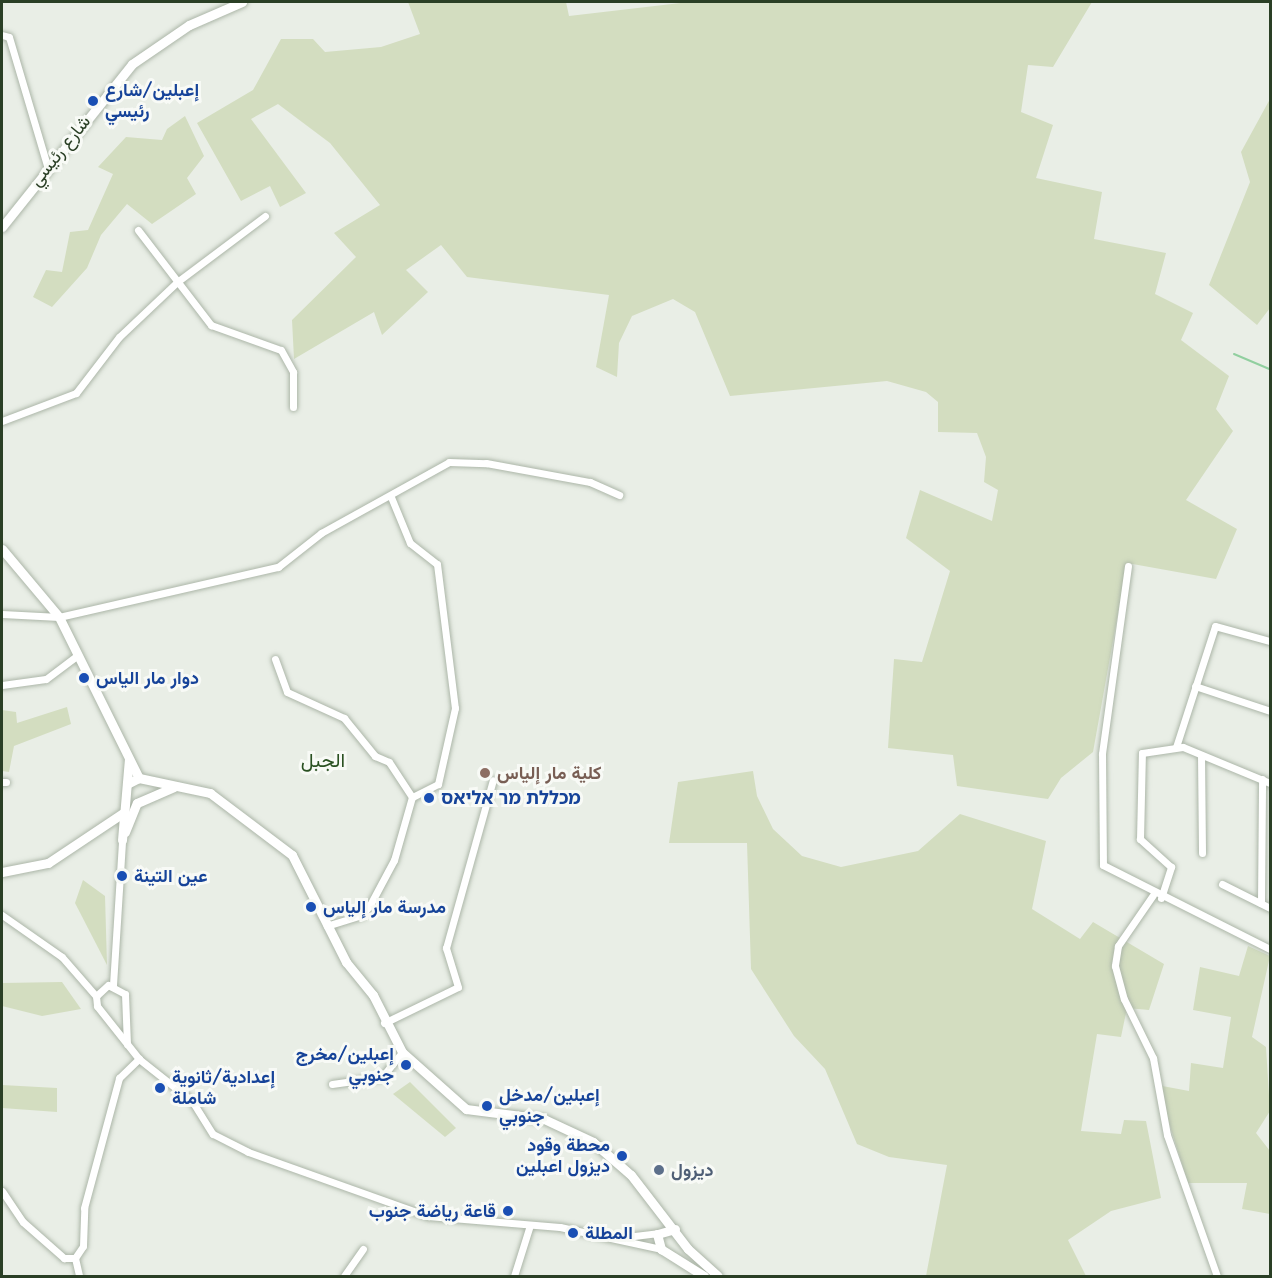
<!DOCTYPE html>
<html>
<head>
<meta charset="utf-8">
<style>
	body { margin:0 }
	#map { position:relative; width:1272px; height:1278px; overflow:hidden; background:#e9eee6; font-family:Quicksand,Vazirmatn,"Noto Sans Hebrew",sans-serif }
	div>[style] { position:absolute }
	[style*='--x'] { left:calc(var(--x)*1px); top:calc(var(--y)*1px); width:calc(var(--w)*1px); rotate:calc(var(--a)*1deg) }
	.green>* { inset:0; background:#d3ddc0 }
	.stream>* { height:2px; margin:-1px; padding:0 1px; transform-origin:1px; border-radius:1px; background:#91cf9f }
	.roads { filter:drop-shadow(0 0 2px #acb6a8) drop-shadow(0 0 2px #acb6a8) }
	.street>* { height:7px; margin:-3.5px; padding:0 3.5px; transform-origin:3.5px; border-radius:3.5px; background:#fff }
	.secondary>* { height:9px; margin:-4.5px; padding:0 4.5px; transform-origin:4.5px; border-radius:4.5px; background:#fff }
	.dots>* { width:16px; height:16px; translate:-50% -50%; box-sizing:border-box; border:3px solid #f8faf6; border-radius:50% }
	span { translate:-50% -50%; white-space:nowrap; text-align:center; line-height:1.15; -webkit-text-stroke:6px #f8faf6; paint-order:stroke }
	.transit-label { font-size:18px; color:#164399; font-weight:700 }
	.left { translate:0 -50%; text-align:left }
	.right { translate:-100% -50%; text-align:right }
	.street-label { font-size:18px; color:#2a3f25 }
	.education-label { font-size:18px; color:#785e54; font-weight:700 }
	.service-label { font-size:18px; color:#4e5e75; font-weight:700 }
	.neighbourhood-label { font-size:20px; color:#2a5122 }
	.frame { position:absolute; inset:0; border:3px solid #2a3f25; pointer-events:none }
</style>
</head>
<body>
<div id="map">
	<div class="green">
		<i style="clip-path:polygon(408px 2px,566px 2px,569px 16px,689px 2px,1092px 2px,1053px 67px,1028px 65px,1021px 112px,1053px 125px,1036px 178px,1102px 192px,1094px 239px,1166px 253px,1155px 294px,1193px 313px,1181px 340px,1229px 376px,1216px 409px,1233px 431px,1186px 500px,1237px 529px,1216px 579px,1127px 563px,1093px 752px,1061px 778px,1048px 799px,957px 786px,953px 755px,888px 748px,894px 659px,922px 662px,950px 571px,906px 538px,920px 490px,992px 521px,998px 490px,984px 482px,986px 457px,977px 433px,938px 432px,938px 402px,926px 392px,887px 381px,730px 396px,695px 312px,673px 299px,632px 316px,619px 343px,617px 377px,596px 367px,609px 295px,467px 277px,441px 245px,406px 270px,428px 292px,382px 335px,374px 312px,294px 359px,292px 320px,356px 257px,334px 233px,380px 205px,330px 143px,278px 104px,251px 119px,306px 193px,280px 207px,270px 186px,241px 201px,197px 123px,253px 90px,281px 39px,313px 39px,325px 52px,381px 47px,420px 34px)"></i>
		<i style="clip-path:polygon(1270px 99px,1270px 308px,1257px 325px,1209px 285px,1250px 182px,1241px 152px)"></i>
		<i style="clip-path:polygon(185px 116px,204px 156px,187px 178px,196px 194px,152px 224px,127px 204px,101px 235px,87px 268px,52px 307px,33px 297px,46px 270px,62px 272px,70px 232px,88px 230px,113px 174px,98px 167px,126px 137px,162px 140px,167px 129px)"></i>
		<i style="clip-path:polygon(67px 707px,71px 724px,14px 746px,9px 772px,2px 771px,2px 710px,16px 712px,17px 723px)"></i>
		<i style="clip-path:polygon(753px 771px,757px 796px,773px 829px,802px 856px,841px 867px,918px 851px,960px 814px,1046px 841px,1032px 909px,1080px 939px,1093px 922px,1164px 964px,1149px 1010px,1127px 1008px,1121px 1037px,1097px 1034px,1081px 1131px,1121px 1134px,1124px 1120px,1146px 1121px,1161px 1198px,1111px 1211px,1068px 1240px,1086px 1276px,926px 1276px,947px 1165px,889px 1157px,857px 1144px,825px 1069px,794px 1036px,751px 969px,747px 843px,669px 843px,678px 782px)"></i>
		<i style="clip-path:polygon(83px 880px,105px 896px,107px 965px,75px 903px)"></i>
		<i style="clip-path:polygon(1248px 946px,1270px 956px,1252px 1037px,1266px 1047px,1270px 1111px,1256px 1133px,1270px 1151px,1270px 1214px,1242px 1209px,1247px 1183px,1188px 1183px,1157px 1085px,1189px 1091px,1191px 1063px,1223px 1068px,1231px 1017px,1193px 1010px,1200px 967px,1239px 976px)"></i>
		<i style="clip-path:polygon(62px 982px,81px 1009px,42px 1016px,2px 1006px,2px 983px)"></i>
		<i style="clip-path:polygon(410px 1082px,456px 1128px,445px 1137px,393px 1094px)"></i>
		<i style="clip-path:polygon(2px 1085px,57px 1088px,57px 1112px,2px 1108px)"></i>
	</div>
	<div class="stream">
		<i style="--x:1234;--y:354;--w:39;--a:23"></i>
	</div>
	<div class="roads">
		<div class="street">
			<i style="--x:2;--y:35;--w:7;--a:16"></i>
			<i style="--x:9;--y:37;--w:134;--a:73.5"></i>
			<i style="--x:138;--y:230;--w:120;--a:52.5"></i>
			<i style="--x:211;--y:325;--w:74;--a:19.7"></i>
			<i style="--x:281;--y:350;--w:25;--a:61"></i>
			<i style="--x:293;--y:372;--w:35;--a:90"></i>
			<i style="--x:2;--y:421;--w:79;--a:-20.7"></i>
			<i style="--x:76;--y:393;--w:71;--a:-52.5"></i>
			<i style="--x:119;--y:337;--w:80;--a:-43.5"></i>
			<i style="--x:177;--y:282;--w:110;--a:-36.9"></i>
			<i style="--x:391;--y:497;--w:50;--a:67.6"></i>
			<i style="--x:410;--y:543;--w:34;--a:38"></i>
			<i style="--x:437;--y:564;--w:145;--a:82.9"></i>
			<i style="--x:455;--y:708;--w:78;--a:102.6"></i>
			<i style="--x:438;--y:784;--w:29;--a:153"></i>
			<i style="--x:1128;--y:566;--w:190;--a:97.9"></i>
			<i style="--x:1102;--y:754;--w:111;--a:89.5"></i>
			<i style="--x:1103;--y:865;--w:187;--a:26.7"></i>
			<i style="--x:2;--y:614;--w:57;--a:3"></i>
			<i style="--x:59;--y:617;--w:225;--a:-12.9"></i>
			<i style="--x:278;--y:567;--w:55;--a:-38.3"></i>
			<i style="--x:321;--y:533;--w:146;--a:-29"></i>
			<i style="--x:449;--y:462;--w:37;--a:2"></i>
			<i style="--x:486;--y:463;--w:106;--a:10.4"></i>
			<i style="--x:590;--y:482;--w:32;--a:24"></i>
			<i style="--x:275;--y:659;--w:35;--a:70"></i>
			<i style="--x:287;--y:692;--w:63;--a:24.5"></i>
			<i style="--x:344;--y:718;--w:49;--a:50.8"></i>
			<i style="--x:375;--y:756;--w:15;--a:23"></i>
			<i style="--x:389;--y:762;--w:42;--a:56.7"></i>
			<i style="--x:412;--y:797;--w:66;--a:105.9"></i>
			<i style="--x:394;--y:860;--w:51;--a:118.1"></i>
			<i style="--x:370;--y:905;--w:13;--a:129"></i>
			<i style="--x:362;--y:915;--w:37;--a:163"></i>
			<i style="--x:2;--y:685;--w:44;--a:-7.8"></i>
			<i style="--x:46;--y:679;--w:38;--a:-37"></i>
			<i style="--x:1195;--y:686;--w:79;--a:18.4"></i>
			<i style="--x:1176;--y:747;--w:127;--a:-72.1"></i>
			<i style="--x:1215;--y:626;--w:57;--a:15.3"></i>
			<i style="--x:1201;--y:755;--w:98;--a:89.4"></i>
			<i style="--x:2;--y:782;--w:4;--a:0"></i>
			<i style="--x:1222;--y:884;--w:54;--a:26.6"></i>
			<i style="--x:1153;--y:895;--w:62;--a:124.5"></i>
			<i style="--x:1118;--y:946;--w:20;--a:99"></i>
			<i style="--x:1115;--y:966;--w:34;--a:75"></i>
			<i style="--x:1124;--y:999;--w:66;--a:63.8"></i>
			<i style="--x:1153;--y:1058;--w:78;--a:79.7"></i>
			<i style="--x:1167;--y:1135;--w:150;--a:70.5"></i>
			<i style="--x:1161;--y:898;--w:33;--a:-72"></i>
			<i style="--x:1171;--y:867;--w:42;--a:-137.9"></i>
			<i style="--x:1140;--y:839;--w:86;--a:-88.7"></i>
			<i style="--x:1142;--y:753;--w:41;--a:-8.3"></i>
			<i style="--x:1183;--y:747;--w:94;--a:22.5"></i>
			<i style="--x:1261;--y:903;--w:124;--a:-89.5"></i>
			<i style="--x:2;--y:915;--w:73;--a:35"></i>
			<i style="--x:62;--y:957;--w:52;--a:48.9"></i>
			<i style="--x:113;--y:985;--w:145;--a:-86.4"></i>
			<i style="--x:384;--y:1023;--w:82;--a:-25.9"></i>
			<i style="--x:458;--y:987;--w:41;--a:-107.1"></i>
			<i style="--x:446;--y:948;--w:174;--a:-74.4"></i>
			<i style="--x:127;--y:1044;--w:50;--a:-92.3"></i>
			<i style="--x:125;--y:994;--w:19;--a:-152"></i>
			<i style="--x:108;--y:985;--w:16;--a:137"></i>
			<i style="--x:96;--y:996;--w:10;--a:84"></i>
			<i style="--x:97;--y:1006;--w:68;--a:51.6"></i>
			<i style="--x:139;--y:1059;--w:68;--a:38.4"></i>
			<i style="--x:192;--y:1101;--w:39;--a:58"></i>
			<i style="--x:213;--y:1134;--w:39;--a:27"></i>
			<i style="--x:248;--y:1152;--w:191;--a:19.6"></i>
			<i style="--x:428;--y:1216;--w:132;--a:4.8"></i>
			<i style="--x:560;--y:1227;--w:103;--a:12.3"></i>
			<i style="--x:332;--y:1084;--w:50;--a:-8"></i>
			<i style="--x:382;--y:1077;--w:32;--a:-51"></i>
			<i style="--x:2;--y:1191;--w:37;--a:56"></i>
			<i style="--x:23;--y:1222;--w:55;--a:41.3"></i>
			<i style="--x:64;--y:1258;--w:11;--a:0"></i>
			<i style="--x:75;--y:1258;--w:14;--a:-56"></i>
			<i style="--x:83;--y:1246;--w:38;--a:-88"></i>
			<i style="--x:84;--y:1208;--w:135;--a:-74.9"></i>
			<i style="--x:119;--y:1078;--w:28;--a:-44"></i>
			<i style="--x:626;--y:1237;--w:32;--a:-7"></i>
			<i style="--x:75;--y:1258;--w:18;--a:77"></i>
			<i style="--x:344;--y:1276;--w:33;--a:-55"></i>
			<i style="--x:514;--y:1276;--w:53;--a:-72.6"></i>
		</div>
		<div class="secondary">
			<i style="--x:2;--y:227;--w:208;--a:-51.4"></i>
			<i style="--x:132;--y:64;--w:69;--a:-34.4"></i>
			<i style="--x:189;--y:25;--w:58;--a:-23.5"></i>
			<i style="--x:2;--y:549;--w:89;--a:50"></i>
			<i style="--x:59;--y:617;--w:180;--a:63.6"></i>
			<i style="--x:129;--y:783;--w:11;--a:-27"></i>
			<i style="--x:139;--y:778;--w:73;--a:11.9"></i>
			<i style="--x:210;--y:793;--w:103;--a:37.1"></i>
			<i style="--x:292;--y:855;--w:120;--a:63.2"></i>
			<i style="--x:346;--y:962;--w:43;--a:50.7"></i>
			<i style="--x:373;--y:995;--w:64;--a:63"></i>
			<i style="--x:402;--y:1052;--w:86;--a:41.7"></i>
			<i style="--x:466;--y:1109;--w:79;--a:7.3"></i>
			<i style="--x:544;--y:1119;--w:54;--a:25.1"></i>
			<i style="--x:593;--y:1142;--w:50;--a:41"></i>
			<i style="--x:631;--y:1175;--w:93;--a:52.4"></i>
			<i style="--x:688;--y:1249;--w:40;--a:42"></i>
			<i style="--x:137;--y:803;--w:40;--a:-23.4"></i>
			<i style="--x:125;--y:832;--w:31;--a:-68"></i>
			<i style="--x:122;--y:840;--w:81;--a:-85.1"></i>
			<i style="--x:2;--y:872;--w:47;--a:-11.1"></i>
			<i style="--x:48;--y:863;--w:90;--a:-33.7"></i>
			<i style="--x:675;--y:1229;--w:19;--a:164"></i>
			<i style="--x:657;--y:1234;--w:16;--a:75"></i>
			<i style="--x:661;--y:1249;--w:51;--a:32.1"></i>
		</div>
	</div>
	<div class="dots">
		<i style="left:93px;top:101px;background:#1a4fb4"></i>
		<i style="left:84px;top:678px;background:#1a4fb4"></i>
		<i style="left:485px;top:773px;background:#8d6e63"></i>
		<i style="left:429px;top:798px;background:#1a4fb4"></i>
		<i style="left:122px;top:876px;background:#1a4fb4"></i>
		<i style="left:311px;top:907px;background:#1a4fb4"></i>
		<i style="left:406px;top:1065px;background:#1a4fb4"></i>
		<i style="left:160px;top:1088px;background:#1a4fb4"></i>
		<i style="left:487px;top:1106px;background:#1a4fb4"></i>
		<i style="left:622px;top:1156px;background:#1a4fb4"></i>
		<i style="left:659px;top:1170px;background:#5c6f8a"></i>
		<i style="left:508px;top:1211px;background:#1a4fb4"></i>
		<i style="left:573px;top:1233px;background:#1a4fb4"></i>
	</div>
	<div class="transit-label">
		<span class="left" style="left:105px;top:101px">إعبلين/شارع<br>رئيسي</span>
		<span class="left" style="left:96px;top:678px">دوار مار الياس</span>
		<span class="left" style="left:441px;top:798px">מכללת מר אליאס</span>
		<span class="left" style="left:134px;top:876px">عين التينة</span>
		<span class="left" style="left:323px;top:907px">مدرسة مار إلياس</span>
		<span class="right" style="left:394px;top:1065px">إعبلين/مخرج<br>جنوبي</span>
		<span class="left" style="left:172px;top:1088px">إعدادية/ثانوية<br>شاملة</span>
		<span class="left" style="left:499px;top:1106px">إعبلين/مدخل<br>جنوبي</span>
		<span class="right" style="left:610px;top:1156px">محطة وقود<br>ديزول اعبلين</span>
		<span class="right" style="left:496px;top:1211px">قاعة رياضة جنوب</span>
		<span class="left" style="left:585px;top:1233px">المطلة</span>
	</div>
	<div class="street-label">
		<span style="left:60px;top:151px;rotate:-51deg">شارع رئيسي</span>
	</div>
	<div class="education-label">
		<span class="left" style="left:497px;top:773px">كلية مار إلياس</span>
	</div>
	<div class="service-label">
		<span class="left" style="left:671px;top:1170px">ديزول</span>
	</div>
	<div class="neighbourhood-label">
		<span style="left:323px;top:759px">الجبل</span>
	</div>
	<div class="frame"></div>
</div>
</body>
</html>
